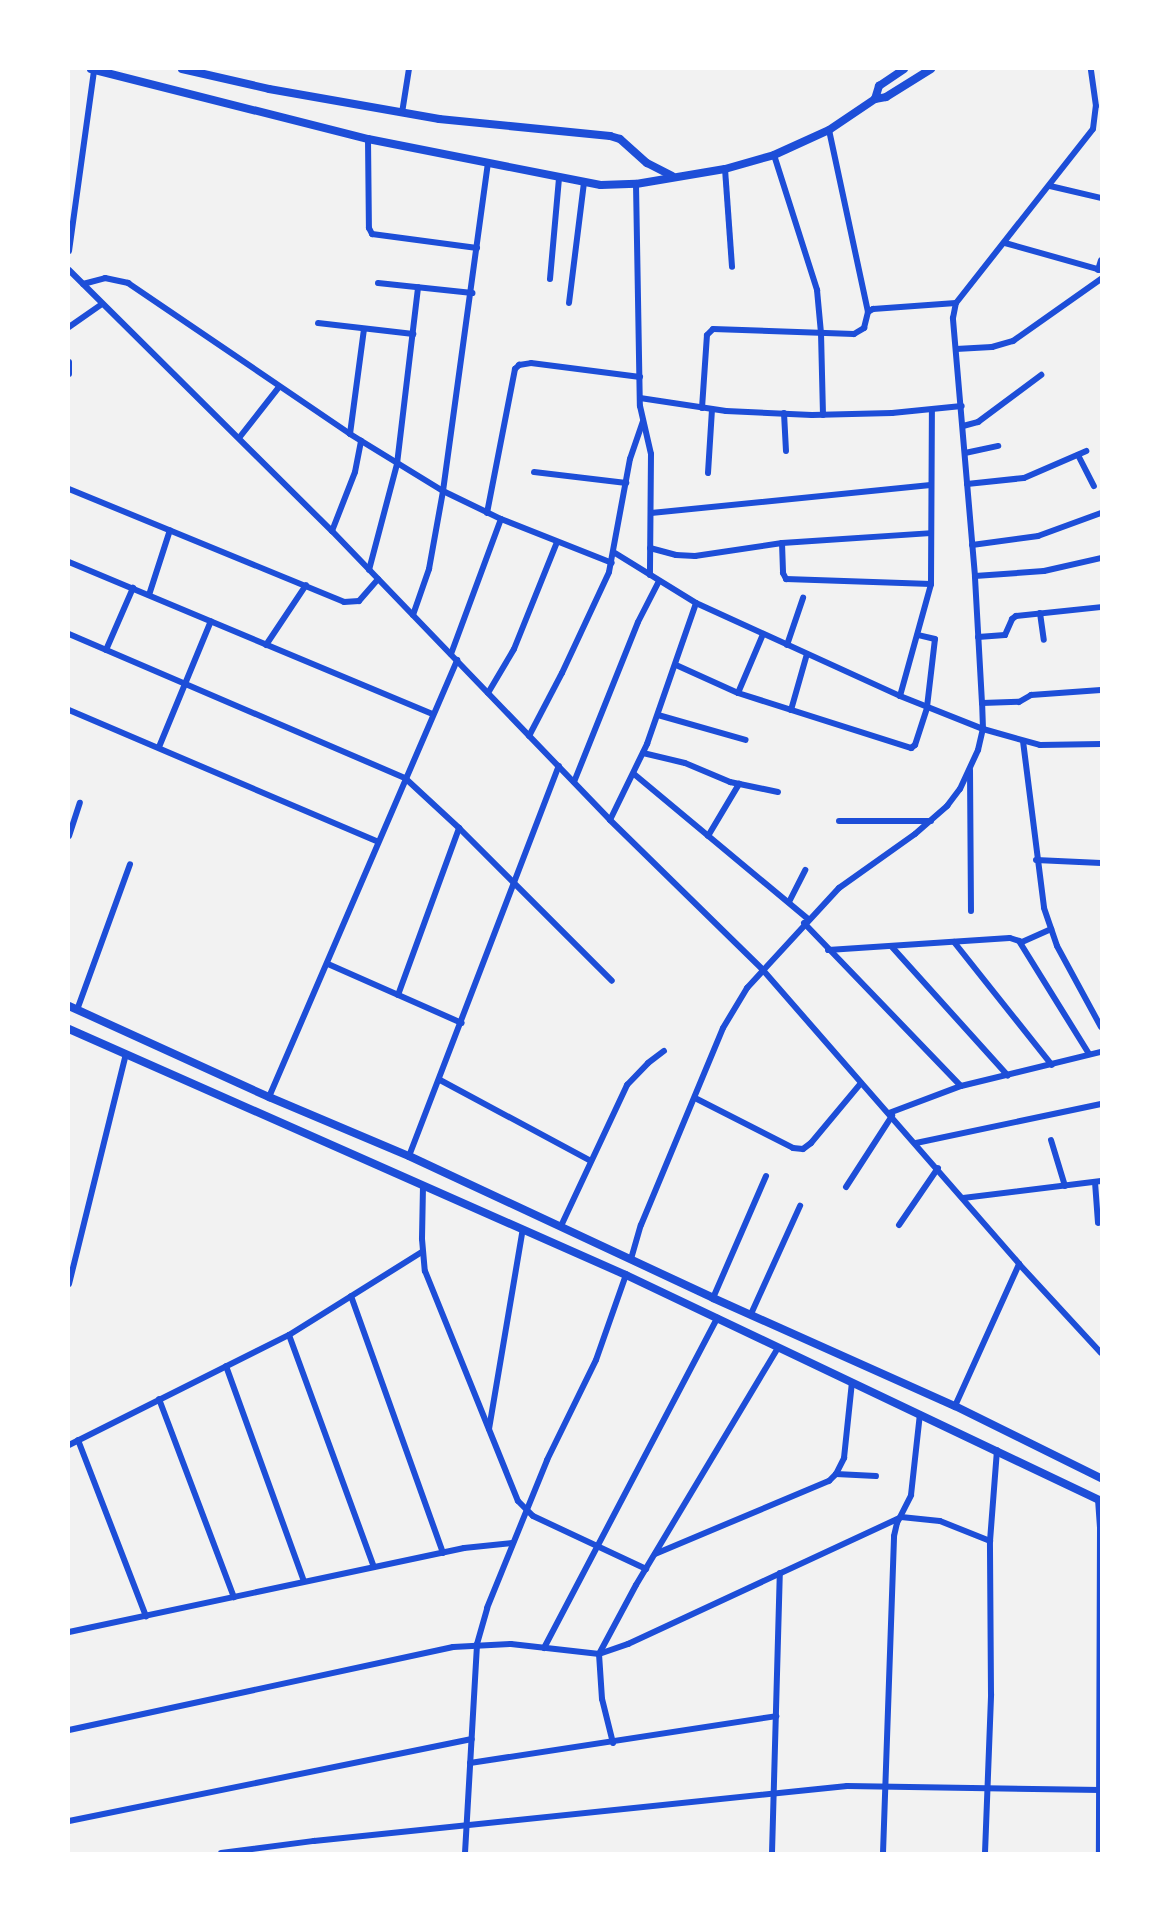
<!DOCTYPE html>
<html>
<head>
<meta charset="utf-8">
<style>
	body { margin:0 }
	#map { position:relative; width:1170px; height:1922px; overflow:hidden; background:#f2f2f2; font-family:"Exo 2",sans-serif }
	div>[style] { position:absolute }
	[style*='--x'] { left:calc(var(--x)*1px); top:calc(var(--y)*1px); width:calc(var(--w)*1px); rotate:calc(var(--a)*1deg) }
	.minor>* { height:6px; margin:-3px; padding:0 3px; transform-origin:3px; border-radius:3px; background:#1d4ed8 }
	.tertiary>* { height:8px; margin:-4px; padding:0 4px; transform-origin:4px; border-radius:4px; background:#1d4ed8 }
	.secondary>* { height:8px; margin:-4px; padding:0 4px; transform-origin:4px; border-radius:4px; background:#1d4ed8 }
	span { translate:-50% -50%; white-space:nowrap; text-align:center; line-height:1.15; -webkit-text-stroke:4.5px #fff; paint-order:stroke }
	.frame { position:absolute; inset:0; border:70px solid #fff; pointer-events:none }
</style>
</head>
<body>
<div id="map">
	<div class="minor">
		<i style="--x:402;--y:113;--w:45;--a:-81"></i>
		<i style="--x:829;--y:130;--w:186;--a:77.9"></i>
		<i style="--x:368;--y:139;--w:89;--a:89.4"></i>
		<i style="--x:369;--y:228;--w:7;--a:63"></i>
		<i style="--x:372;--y:234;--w:106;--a:7.6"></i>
		<i style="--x:774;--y:155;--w:142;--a:72.3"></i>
		<i style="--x:817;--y:290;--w:43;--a:84.7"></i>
		<i style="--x:821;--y:333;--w:82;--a:88.6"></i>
		<i style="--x:725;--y:169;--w:98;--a:85.9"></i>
		<i style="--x:636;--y:184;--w:222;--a:89"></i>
		<i style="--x:640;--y:406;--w:49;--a:77.1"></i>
		<i style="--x:651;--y:454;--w:121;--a:90.5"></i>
		<i style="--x:1050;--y:186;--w:52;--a:13.2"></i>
		<i style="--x:1005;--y:243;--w:100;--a:15.7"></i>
		<i style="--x:69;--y:251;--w:183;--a:-82.1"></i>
		<i style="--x:69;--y:270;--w:371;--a:44.8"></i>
		<i style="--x:332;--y:531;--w:401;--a:46.1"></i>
		<i style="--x:610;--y:820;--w:213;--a:44.4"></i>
		<i style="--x:762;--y:969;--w:391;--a:48.9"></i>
		<i style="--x:1019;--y:1264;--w:121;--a:47.3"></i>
		<i style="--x:1098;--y:270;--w:10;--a:-73"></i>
		<i style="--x:550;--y:279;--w:101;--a:-84.9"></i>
		<i style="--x:378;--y:283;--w:95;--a:6.1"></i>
		<i style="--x:83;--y:284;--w:23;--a:-15"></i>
		<i style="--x:105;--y:278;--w:24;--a:12"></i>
		<i style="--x:128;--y:283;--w:268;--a:34.2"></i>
		<i style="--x:350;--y:434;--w:109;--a:31.5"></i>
		<i style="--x:443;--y:491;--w:64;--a:25.8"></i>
		<i style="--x:501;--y:519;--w:119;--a:21.6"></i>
		<i style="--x:569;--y:303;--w:121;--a:-82.9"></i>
		<i style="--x:318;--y:323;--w:96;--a:6.6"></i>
		<i style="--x:69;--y:327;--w:40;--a:-34.9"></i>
		<i style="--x:956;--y:349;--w:36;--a:-3"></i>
		<i style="--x:992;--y:347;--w:22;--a:-16"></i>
		<i style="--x:1013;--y:341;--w:108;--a:-35.2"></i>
		<i style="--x:69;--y:362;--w:12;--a:90"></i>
		<i style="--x:640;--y:398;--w:87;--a:8.6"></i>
		<i style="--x:726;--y:411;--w:86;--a:2.7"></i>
		<i style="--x:812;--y:415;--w:80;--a:-1.4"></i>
		<i style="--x:892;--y:413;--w:70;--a:-5.7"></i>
		<i style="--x:702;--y:408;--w:73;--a:-86.1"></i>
		<i style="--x:707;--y:335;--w:8;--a:-45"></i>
		<i style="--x:713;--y:329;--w:141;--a:2"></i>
		<i style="--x:854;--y:334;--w:12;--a:-31"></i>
		<i style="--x:864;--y:328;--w:16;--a:-76"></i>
		<i style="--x:868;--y:312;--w:6;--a:-31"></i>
		<i style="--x:873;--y:309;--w:83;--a:-4.1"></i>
		<i style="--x:784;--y:413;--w:38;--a:87"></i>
		<i style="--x:963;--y:426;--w:16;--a:-15"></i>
		<i style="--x:978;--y:422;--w:79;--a:-36.7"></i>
		<i style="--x:350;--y:434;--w:106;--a:-82.4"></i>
		<i style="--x:239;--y:438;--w:65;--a:-51.9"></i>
		<i style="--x:965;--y:453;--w:34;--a:-12"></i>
		<i style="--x:1078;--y:455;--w:35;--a:63"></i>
		<i style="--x:534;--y:472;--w:93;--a:6.8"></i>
		<i style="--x:708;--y:473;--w:64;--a:-86.4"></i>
		<i style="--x:967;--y:484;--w:57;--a:-6"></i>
		<i style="--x:1024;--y:478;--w:68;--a:-23.5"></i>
		<i style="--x:69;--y:489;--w:297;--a:22.3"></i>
		<i style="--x:344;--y:602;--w:15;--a:-4"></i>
		<i style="--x:359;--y:601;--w:29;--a:-49"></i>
		<i style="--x:487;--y:513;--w:147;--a:-79"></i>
		<i style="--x:515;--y:369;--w:6;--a:-45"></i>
		<i style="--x:519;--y:365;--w:12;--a:-9"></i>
		<i style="--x:531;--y:363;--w:110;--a:7.3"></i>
		<i style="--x:651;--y:513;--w:281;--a:-5.7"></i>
		<i style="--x:332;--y:531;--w:63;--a:-68.7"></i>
		<i style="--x:355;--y:472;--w:32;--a:-79"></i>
		<i style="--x:782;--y:543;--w:30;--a:88"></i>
		<i style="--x:783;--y:573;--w:7;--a:63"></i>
		<i style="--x:786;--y:579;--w:145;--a:2"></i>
		<i style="--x:972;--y:545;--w:67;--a:-7.8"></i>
		<i style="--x:1038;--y:536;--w:67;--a:-20.1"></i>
		<i style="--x:650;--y:548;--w:27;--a:15"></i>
		<i style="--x:676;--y:555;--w:19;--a:3"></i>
		<i style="--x:695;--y:556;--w:88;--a:-8.5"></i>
		<i style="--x:782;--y:543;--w:149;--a:-3.8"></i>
		<i style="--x:615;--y:553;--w:95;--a:31.7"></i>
		<i style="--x:696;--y:603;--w:224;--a:24.5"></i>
		<i style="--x:900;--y:696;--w:89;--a:21.7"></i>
		<i style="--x:983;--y:729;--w:59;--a:15.7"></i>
		<i style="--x:1040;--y:745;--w:61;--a:-0.9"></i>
		<i style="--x:69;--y:562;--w:394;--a:22.7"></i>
		<i style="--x:369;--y:570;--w:110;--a:-75.2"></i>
		<i style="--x:397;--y:464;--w:178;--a:-83.2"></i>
		<i style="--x:975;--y:576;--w:69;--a:-4.1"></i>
		<i style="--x:1044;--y:571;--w:58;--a:-12.8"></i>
		<i style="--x:149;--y:595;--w:68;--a:-72.1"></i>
		<i style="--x:1040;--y:613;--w:27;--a:82"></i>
		<i style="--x:413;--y:615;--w:49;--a:-70.8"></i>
		<i style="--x:429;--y:569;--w:79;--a:-79.8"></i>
		<i style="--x:443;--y:491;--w:330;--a:-82.2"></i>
		<i style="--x:69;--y:634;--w:366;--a:23.2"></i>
		<i style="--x:405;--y:778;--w:74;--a:42.8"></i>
		<i style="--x:459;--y:828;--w:216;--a:45"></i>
		<i style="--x:978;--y:637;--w:27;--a:-4"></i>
		<i style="--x:1005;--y:635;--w:17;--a:-66"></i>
		<i style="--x:1012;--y:619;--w:5;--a:-37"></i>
		<i style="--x:1016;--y:616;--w:85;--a:-6"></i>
		<i style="--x:266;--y:645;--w:72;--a:-56.3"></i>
		<i style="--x:787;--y:645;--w:50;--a:-71.2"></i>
		<i style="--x:106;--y:650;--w:68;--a:-66.5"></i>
		<i style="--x:451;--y:654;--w:144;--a:-69.7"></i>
		<i style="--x:676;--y:665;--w:68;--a:24.3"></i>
		<i style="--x:738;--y:693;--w:182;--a:17.6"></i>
		<i style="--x:911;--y:748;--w:5;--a:-37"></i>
		<i style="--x:915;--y:745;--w:40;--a:-72"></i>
		<i style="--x:927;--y:707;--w:68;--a:-83.3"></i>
		<i style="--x:935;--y:639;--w:18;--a:-167"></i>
		<i style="--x:488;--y:693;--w:51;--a:-59.4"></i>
		<i style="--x:514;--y:649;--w:115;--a:-68.1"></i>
		<i style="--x:738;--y:693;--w:64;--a:-67"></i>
		<i style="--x:900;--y:696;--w:116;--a:-74.5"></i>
		<i style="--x:931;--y:584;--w:174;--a:-89.7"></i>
		<i style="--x:982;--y:703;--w:37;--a:-2"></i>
		<i style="--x:1019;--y:702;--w:14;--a:-30"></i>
		<i style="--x:1031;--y:695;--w:70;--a:-4.1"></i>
		<i style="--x:69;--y:710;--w:336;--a:23.1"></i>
		<i style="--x:791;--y:710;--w:58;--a:-74.1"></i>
		<i style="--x:658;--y:715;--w:91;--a:15.9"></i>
		<i style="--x:529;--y:736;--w:71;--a:-62.4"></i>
		<i style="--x:562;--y:673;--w:111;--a:-65"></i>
		<i style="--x:609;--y:572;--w:115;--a:-79.5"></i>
		<i style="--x:630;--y:459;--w:40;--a:-71.1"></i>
		<i style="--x:1023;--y:741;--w:168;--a:82.8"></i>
		<i style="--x:1044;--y:908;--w:40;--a:71.1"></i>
		<i style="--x:1057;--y:946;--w:92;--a:61.5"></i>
		<i style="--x:159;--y:747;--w:136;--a:-67.6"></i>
		<i style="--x:643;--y:753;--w:43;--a:13.4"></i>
		<i style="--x:685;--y:763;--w:49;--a:22.9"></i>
		<i style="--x:730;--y:782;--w:49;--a:11.8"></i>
		<i style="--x:970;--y:770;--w:141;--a:89.6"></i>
		<i style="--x:634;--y:774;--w:226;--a:39.8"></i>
		<i style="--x:574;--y:782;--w:172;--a:-68.2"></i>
		<i style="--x:638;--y:622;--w:46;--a:-62.9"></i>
		<i style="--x:610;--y:820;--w:85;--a:-64"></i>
		<i style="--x:647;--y:744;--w:149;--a:-70.8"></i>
		<i style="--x:839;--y:821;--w:92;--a:0"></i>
		<i style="--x:69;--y:836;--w:35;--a:-72"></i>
		<i style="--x:708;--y:836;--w:61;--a:-59.2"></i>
		<i style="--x:1036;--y:860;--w:65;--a:2.6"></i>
		<i style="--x:789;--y:902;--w:36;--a:-63"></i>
		<i style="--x:804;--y:923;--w:226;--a:46.1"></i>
		<i style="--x:1019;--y:941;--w:133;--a:58.2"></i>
		<i style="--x:954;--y:942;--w:157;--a:51.5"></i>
		<i style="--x:892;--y:947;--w:173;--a:48"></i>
		<i style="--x:828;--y:950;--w:182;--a:-3.8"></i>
		<i style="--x:1010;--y:938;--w:13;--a:18"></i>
		<i style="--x:1022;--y:942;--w:32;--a:-24"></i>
		<i style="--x:328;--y:964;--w:146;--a:23.8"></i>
		<i style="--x:398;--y:995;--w:178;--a:-69.9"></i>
		<i style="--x:77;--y:1010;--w:155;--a:-70"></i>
		<i style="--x:440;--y:1080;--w:171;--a:28.2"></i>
		<i style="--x:269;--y:1097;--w:476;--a:-66.7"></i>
		<i style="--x:695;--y:1098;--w:110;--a:27"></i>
		<i style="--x:793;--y:1148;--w:10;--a:6"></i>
		<i style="--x:803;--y:1149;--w:10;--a:-37"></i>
		<i style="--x:811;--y:1143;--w:78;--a:-50.2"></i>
		<i style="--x:889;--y:1113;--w:77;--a:-20.6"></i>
		<i style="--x:961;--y:1086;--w:144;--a:-13.7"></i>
		<i style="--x:1051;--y:1140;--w:48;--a:73.1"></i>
		<i style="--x:916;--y:1143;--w:189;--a:-11.9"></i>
		<i style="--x:409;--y:1156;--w:418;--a:-69"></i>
		<i style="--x:1095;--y:1182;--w:41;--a:85.8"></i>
		<i style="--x:423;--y:1186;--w:53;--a:91.1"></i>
		<i style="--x:422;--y:1239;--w:32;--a:85"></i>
		<i style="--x:425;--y:1271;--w:248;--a:68"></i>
		<i style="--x:518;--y:1501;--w:21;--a:45"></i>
		<i style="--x:533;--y:1516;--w:125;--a:25.1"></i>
		<i style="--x:846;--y:1187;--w:85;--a:-57.1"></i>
		<i style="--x:963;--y:1198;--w:139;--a:-7"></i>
		<i style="--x:899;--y:1225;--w:69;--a:-55.6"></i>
		<i style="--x:561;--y:1226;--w:156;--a:-64.9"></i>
		<i style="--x:627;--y:1085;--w:30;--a:-46"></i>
		<i style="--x:648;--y:1063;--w:20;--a:-37"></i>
		<i style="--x:631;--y:1259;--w:35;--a:-74"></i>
		<i style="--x:641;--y:1225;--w:213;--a:-67.4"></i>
		<i style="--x:723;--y:1028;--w:47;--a:-59"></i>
		<i style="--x:747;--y:988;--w:136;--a:-47.4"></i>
		<i style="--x:839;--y:888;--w:93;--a:-35.4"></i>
		<i style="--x:915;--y:834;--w:43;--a:-41.2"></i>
		<i style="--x:947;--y:806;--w:21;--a:-53"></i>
		<i style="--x:960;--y:789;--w:43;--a:-65.2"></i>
		<i style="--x:978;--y:750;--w:22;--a:-77"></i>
		<i style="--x:983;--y:729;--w:26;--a:-92"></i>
		<i style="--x:982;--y:703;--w:127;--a:-93.2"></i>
		<i style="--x:975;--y:576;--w:259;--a:-94.9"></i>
		<i style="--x:953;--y:318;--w:15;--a:-79"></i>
		<i style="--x:956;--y:303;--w:221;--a:-51.8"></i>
		<i style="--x:1093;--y:129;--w:23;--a:-83"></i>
		<i style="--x:1096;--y:106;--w:37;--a:-98"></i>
		<i style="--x:69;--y:1284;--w:237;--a:-76.1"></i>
		<i style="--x:351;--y:1296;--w:273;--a:70.3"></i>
		<i style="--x:713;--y:1298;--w:133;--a:-66.5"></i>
		<i style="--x:751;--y:1314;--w:119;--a:-65.6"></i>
		<i style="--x:289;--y:1335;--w:247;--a:69.9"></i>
		<i style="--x:226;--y:1366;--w:229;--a:70.1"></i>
		<i style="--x:159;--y:1399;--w:212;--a:69.3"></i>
		<i style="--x:955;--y:1406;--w:156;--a:-65.7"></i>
		<i style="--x:489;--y:1429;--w:203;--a:-80.4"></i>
		<i style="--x:78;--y:1440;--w:189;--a:68.9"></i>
		<i style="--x:69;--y:1445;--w:246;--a:-26.6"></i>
		<i style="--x:289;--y:1335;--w:157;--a:-32"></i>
		<i style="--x:836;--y:1474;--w:40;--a:2.9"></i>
		<i style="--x:1098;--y:1499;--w:30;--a:86"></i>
		<i style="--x:1100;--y:1529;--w:324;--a:90.2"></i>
		<i style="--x:655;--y:1554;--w:189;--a:-22.8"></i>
		<i style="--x:829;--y:1481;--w:10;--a:-45"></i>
		<i style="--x:836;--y:1474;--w:18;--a:-63"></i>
		<i style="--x:844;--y:1458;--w:76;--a:-84"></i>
		<i style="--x:69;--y:1632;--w:404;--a:-12"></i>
		<i style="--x:464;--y:1548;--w:48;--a:-5.9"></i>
		<i style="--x:544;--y:1648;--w:373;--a:-62.3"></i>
		<i style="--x:69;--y:1730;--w:393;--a:-12.2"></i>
		<i style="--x:453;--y:1647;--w:58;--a:-3"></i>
		<i style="--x:511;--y:1644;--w:89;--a:6.5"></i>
		<i style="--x:599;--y:1654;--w:31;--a:-19"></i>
		<i style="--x:628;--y:1644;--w:301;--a:-24.9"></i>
		<i style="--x:901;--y:1517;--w:39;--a:6"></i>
		<i style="--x:940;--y:1521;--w:54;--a:21.8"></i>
		<i style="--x:613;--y:1743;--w:45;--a:-104"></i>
		<i style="--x:602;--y:1699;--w:45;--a:-93.8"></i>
		<i style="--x:599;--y:1654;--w:78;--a:-61.8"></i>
		<i style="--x:636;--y:1585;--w:276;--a:-59.1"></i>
		<i style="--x:470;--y:1763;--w:310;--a:-8.7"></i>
		<i style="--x:69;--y:1821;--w:411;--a:-11.5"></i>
		<i style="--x:221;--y:1853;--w:94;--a:-7.4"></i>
		<i style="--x:314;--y:1841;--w:536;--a:-5.89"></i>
		<i style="--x:847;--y:1786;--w:254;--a:0.9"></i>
		<i style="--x:465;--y:1853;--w:209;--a:-86.7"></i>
		<i style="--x:477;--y:1644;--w:37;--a:-74"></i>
		<i style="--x:487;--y:1608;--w:160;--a:-67.9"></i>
		<i style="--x:547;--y:1460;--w:111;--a:-63.9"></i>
		<i style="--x:596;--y:1360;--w:90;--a:-70.6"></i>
		<i style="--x:772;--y:1853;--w:280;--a:-88.4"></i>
		<i style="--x:883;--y:1853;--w:317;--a:-88"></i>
		<i style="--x:894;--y:1536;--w:13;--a:-77"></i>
		<i style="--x:897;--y:1523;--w:31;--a:-63"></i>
		<i style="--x:911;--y:1495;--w:81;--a:-83.7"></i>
		<i style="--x:985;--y:1853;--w:159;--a:-87.8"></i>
		<i style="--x:991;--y:1694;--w:153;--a:-90.4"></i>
		<i style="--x:990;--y:1541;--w:91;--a:-85.6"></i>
	</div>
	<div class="tertiary">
		<i style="--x:69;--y:1006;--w:220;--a:24.5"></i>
		<i style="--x:269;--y:1097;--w:152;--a:22.9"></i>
		<i style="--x:409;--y:1156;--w:336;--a:25"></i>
		<i style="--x:713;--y:1298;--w:265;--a:24.1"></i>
		<i style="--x:955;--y:1406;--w:163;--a:26.3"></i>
		<i style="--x:69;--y:1029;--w:609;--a:23.83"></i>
		<i style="--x:626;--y:1275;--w:526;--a:25.44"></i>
	</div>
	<div class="secondary">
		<i style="--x:91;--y:69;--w:286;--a:14.2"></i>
		<i style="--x:368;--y:139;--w:237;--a:11.2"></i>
		<i style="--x:601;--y:185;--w:35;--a:-2"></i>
		<i style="--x:636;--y:184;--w:90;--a:-9.6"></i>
		<i style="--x:725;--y:169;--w:51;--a:-15.9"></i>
		<i style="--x:774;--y:155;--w:60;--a:-24.4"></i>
		<i style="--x:829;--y:130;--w:55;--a:-34"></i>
		<i style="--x:875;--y:99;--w:11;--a:-10"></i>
		<i style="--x:886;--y:97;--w:53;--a:-31.9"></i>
		<i style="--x:182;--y:69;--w:89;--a:12.9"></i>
		<i style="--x:269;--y:89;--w:173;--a:10"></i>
		<i style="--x:439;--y:119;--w:172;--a:5.7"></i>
		<i style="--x:610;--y:136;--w:10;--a:17"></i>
		<i style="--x:620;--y:139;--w:36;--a:42"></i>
		<i style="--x:647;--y:163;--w:28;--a:27"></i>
		<i style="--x:875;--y:99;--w:14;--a:-73"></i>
		<i style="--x:879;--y:86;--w:30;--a:-34"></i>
	</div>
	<div class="frame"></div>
</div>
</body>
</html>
